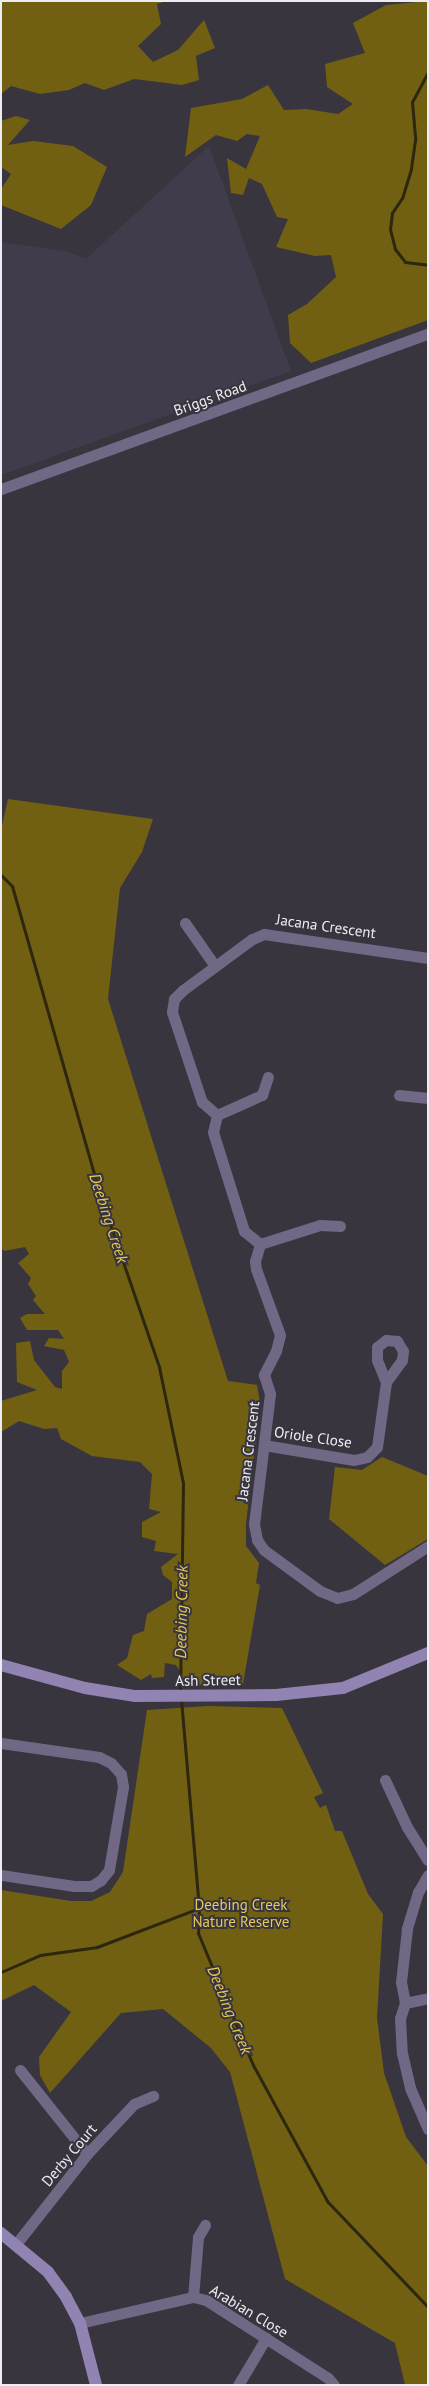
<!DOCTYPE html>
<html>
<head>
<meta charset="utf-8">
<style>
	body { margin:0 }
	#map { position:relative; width:429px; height:2386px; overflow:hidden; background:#38353f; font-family:"PT Sans",sans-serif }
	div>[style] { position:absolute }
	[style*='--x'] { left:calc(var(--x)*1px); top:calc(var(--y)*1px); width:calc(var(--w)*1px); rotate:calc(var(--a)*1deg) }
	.built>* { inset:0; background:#403c4c }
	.green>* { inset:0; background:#716012 }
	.stream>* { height:3px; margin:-1.5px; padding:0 1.5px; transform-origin:1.5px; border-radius:1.5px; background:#2d270d }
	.street>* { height:11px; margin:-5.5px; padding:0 5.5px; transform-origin:5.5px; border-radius:5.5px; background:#716886 }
	.secondary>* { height:12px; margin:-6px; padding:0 6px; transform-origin:6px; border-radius:6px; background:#9183b2 }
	span { translate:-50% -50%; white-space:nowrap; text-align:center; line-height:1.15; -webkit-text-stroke:4px #38353f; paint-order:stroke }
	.street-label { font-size:15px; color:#eeecf3 }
	.park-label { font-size:15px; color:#e6ca5a }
	.water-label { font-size:16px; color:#e4c958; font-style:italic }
	.frame { position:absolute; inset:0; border:2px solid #eeecf3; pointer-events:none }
</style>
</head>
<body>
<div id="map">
	<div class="built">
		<i style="clip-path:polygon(209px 146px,291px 371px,1px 475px,1px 242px,66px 251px,86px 259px)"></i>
	</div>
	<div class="green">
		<i style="clip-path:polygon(1px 1px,166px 1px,157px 4px,161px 24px,138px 46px,153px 62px,178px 50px,204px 20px,215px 48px,196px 56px,199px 80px,182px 85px,134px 79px,104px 90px,85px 83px,69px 90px,40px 94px,11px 86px,1px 94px)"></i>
		<i style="clip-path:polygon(428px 1px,428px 320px,311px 363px,290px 343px,288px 315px,307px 304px,336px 277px,331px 255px,315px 256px,276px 247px,288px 219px,277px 217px,262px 184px,249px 178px,243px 195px,231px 193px,227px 158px,246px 169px,260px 136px,247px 134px,237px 141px,216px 135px,185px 157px,191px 108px,242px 99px,268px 85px,284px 110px,306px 109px,338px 114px,353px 104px,327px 87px,325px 64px,365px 53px,353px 23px,386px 5px)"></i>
		<i style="clip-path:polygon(16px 116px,30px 120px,8px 145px,33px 141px,73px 146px,107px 167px,91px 205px,61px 229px,1px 205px,1px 189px,11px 174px,1px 167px,1px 121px)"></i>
		<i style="clip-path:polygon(8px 799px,153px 819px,142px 852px,120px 888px,108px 999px,228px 1381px,257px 1385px,260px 1403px,246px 1524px,246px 1546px,259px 1563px,256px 1583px,260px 1585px,243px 1684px,180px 1685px,180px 1671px,176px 1665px,165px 1663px,164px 1677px,152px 1678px,151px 1674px,141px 1680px,117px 1665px,127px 1658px,133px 1635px,144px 1631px,147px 1614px,172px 1599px,172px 1582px,163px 1575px,161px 1567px,178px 1554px,154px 1551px,156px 1541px,142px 1537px,142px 1522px,161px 1512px,149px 1509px,152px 1474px,140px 1462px,92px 1456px,61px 1439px,57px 1428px,44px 1429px,19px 1421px,1px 1432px,1px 1401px,37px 1390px,17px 1382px,16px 1343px,30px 1341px,34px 1360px,55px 1387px,62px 1389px,62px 1371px,69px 1362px,64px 1350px,44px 1346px,49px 1338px,64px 1339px,58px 1330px,27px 1330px,20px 1318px,27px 1314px,45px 1314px,33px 1300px,36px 1296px,28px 1284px,31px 1278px,18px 1263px,29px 1254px,25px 1247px,4px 1251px,1px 1247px,1px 830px)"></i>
		<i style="clip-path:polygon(382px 1457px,428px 1476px,428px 1539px,385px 1565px,329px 1519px,335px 1467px,362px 1470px)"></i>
		<i style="clip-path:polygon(207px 1706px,282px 1708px,323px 1793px,314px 1797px,320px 1808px,326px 1805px,335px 1831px,342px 1831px,368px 1894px,383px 1914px,377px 2018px,384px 2073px,406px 2137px,428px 2166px,428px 2385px,405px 2385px,395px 2343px,285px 2279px,230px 2072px,211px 2048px,163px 2009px,121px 2013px,50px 2093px,40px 2075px,39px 2057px,71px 2012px,34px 1985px,1px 2001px,1px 1890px,71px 1901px,91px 1901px,110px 1892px,123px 1872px,147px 1710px)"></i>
	</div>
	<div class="stream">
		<i style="--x:428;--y:72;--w:34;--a:118"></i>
		<i style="--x:412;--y:102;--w:38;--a:85"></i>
		<i style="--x:415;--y:140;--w:29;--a:98"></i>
		<i style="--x:411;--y:169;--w:30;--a:107"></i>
		<i style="--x:402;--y:198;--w:18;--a:124"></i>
		<i style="--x:392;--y:213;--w:16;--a:97"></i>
		<i style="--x:390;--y:229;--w:21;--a:76"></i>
		<i style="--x:395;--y:249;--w:16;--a:52"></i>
		<i style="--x:405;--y:262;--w:23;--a:7"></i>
		<i style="--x:1;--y:875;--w:16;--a:45"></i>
		<i style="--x:12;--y:886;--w:328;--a:74.1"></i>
		<i style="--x:102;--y:1201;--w:176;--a:71"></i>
		<i style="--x:159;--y:1367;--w:118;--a:78.3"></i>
		<i style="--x:183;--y:1483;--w:210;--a:90.8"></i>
		<i style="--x:181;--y:1699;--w:210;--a:85.1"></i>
		<i style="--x:199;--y:1908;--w:25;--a:92"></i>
		<i style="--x:198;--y:1933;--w:143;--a:67.4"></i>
		<i style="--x:253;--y:2065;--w:155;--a:61.4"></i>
		<i style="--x:327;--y:2201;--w:146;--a:46.4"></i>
		<i style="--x:1;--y:1972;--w:43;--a:-23.6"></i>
		<i style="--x:40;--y:1955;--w:58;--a:-8"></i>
		<i style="--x:97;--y:1947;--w:109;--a:-20.9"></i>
	</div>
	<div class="street">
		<i style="--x:1;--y:489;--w:454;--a:-20"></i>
		<i style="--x:185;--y:923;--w:52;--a:55.1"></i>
		<i style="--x:428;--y:958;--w:166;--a:-171.7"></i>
		<i style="--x:264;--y:934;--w:13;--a:157"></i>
		<i style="--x:252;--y:939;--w:86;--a:143.5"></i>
		<i style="--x:183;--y:990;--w:13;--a:135"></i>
		<i style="--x:174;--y:999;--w:13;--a:99"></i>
		<i style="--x:172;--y:1012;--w:95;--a:71.6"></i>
		<i style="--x:202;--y:1102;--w:20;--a:41"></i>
		<i style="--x:217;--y:1115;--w:17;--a:103"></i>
		<i style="--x:213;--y:1132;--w:104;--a:72.6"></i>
		<i style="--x:244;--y:1231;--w:21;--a:39"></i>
		<i style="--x:260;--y:1244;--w:18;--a:106"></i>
		<i style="--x:255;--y:1261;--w:8;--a:83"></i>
		<i style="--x:256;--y:1269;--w:70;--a:70"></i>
		<i style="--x:280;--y:1335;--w:16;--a:104"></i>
		<i style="--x:276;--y:1351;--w:27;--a:117"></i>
		<i style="--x:264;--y:1375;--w:20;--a:72"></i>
		<i style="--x:270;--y:1394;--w:131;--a:97"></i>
		<i style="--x:254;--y:1524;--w:16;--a:79"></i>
		<i style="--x:257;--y:1540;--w:12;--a:55"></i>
		<i style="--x:264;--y:1550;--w:69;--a:36.2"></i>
		<i style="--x:320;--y:1591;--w:18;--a:22"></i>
		<i style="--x:337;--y:1598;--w:16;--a:-14"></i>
		<i style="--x:353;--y:1594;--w:89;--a:-32.6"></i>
		<i style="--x:399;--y:1095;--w:29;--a:6"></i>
		<i style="--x:217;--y:1115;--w:49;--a:-24"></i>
		<i style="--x:262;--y:1095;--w:19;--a:-72"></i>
		<i style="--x:260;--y:1244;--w:63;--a:-17.6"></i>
		<i style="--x:320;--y:1225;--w:20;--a:3"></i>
		<i style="--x:264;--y:1445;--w:91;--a:9.5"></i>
		<i style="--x:354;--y:1460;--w:13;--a:-13"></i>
		<i style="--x:367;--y:1457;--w:14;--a:-45"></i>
		<i style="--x:377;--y:1447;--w:66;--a:-82.1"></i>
		<i style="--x:386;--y:1382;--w:27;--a:-54"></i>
		<i style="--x:402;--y:1360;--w:9;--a:-84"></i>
		<i style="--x:403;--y:1351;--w:12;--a:-121"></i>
		<i style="--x:397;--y:1341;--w:11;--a:-175"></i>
		<i style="--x:386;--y:1340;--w:11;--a:142"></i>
		<i style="--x:377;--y:1347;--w:13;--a:90"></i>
		<i style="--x:377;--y:1360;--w:24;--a:68"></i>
		<i style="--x:1;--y:1743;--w:99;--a:8.1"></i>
		<i style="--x:99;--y:1757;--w:13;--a:27"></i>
		<i style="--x:111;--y:1763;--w:15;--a:48"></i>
		<i style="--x:121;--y:1774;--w:13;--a:81"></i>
		<i style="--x:123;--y:1787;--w:84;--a:99.6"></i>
		<i style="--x:109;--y:1870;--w:13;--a:129"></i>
		<i style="--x:101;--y:1880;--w:12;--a:149"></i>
		<i style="--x:91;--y:1886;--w:17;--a:180"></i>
		<i style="--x:74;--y:1886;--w:74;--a:-171.4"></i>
		<i style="--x:385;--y:1780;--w:52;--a:64.9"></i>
		<i style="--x:407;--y:1827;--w:39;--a:58"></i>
		<i style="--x:428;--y:1875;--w:20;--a:120"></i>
		<i style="--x:418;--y:1892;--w:39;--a:107"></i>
		<i style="--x:407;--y:1929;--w:53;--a:96.5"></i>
		<i style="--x:401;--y:1982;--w:21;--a:79"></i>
		<i style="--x:405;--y:2003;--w:16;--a:108"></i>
		<i style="--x:400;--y:2018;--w:35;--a:87"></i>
		<i style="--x:402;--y:2053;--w:36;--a:77"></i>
		<i style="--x:410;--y:2088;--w:45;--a:66.3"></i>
		<i style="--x:405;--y:2003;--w:24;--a:-12"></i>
		<i style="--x:20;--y:2070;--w:107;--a:51.4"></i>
		<i style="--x:16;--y:2244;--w:115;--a:-51.7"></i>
		<i style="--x:87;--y:2154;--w:69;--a:-46.8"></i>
		<i style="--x:134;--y:2104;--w:21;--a:-23"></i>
		<i style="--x:193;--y:2297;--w:60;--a:-85.2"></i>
		<i style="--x:198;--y:2237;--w:14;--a:-60"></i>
		<i style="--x:80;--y:2323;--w:116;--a:-13"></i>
		<i style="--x:193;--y:2297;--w:13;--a:13"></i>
		<i style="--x:206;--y:2300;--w:145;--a:32.6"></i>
		<i style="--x:328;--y:2378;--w:9;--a:49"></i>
		<i style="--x:238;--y:2385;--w:55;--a:-59.2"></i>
	</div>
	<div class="secondary">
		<i style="--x:1;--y:1665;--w:87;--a:15.3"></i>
		<i style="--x:85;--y:1688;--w:51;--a:9.1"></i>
		<i style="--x:135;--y:1696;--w:141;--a:-0.4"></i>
		<i style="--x:276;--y:1695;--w:67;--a:-6"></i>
		<i style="--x:343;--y:1688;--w:92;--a:-22.4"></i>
		<i style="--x:1;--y:2233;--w:61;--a:39.7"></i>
		<i style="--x:48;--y:2272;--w:31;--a:54"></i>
		<i style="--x:66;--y:2297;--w:30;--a:62"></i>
		<i style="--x:80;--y:2323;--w:64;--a:75.5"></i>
	</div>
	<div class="street-label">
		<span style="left:210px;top:398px;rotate:-20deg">Briggs Road</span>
		<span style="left:326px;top:926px;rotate:8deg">Jacana Crescent</span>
		<span style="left:313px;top:1437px;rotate:8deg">Oriole Close</span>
		<span style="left:248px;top:1451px;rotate:-83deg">Jacana Crescent</span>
		<span style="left:208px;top:1680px;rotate:-1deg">Ash Street</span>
		<span style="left:69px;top:2155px;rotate:-50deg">Derby Court</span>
		<span style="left:249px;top:2311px;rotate:31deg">Arabian Close</span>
	</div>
	<div class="park-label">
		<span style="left:241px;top:1913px">Deebing Creek<br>Nature Reserve</span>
	</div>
	<div class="water-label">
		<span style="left:109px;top:1218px;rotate:72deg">Deebing Creek</span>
		<span style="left:181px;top:1612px;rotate:-89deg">Deebing Creek</span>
		<span style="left:230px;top:2010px;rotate:68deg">Deebing Creek</span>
	</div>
	<div class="frame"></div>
</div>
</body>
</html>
